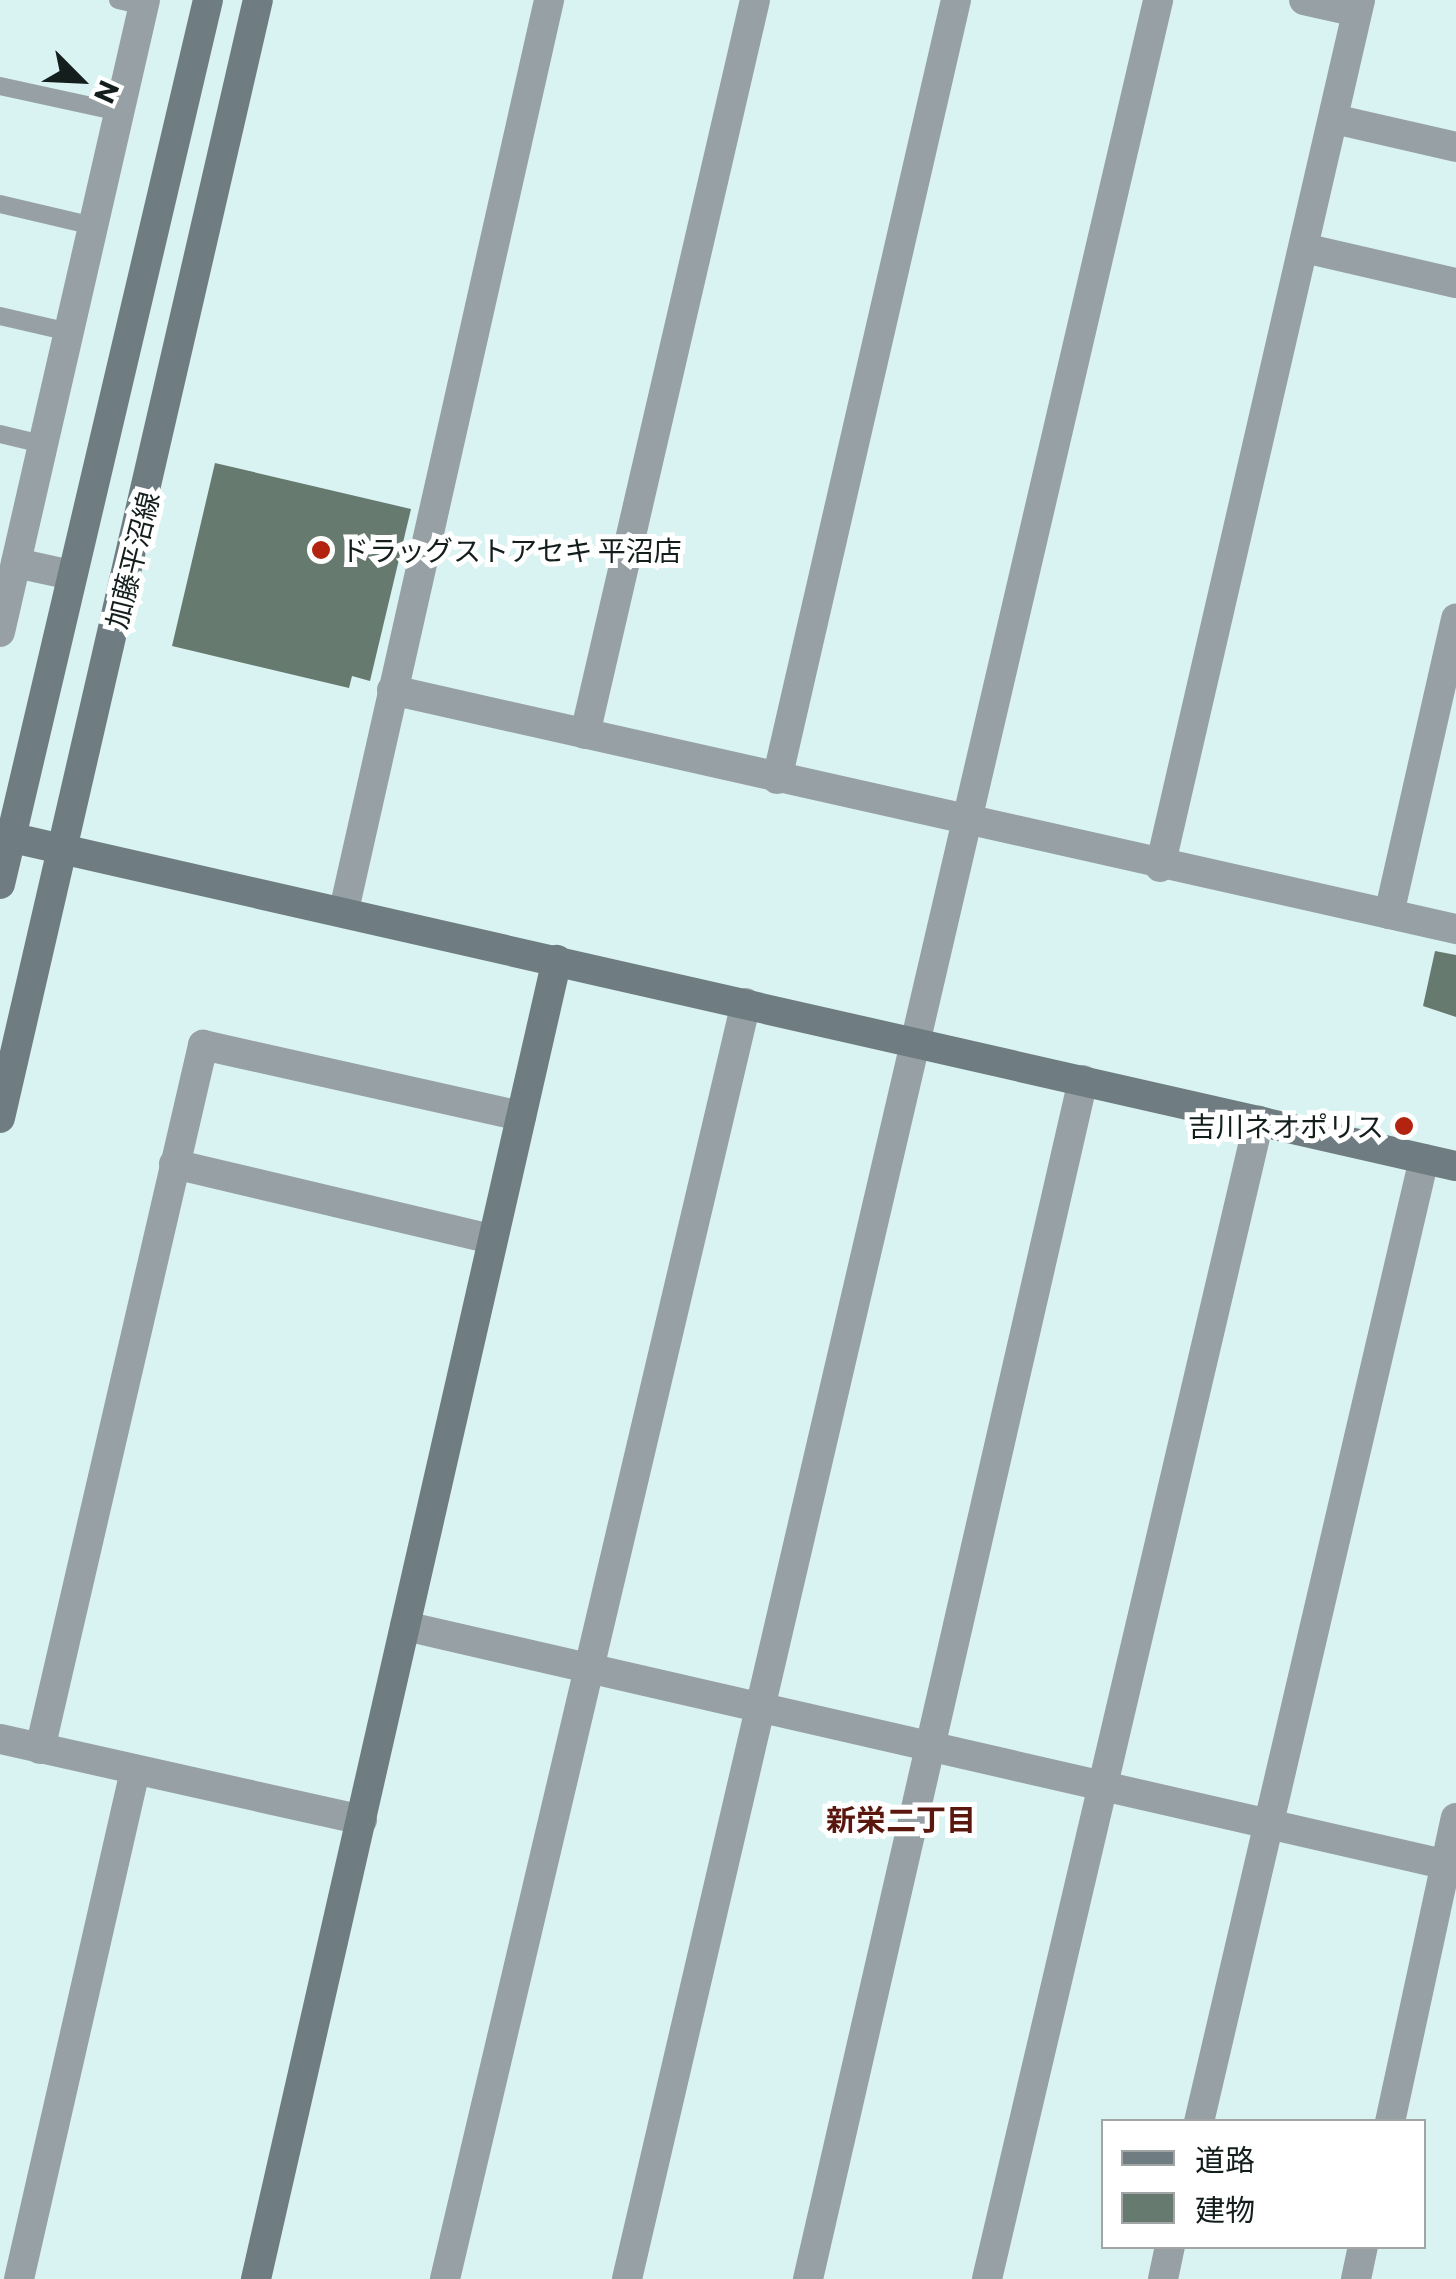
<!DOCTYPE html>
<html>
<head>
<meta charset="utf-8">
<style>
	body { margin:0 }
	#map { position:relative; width:1456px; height:2279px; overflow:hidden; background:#d9f3f2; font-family:Commissioner,"Noto Sans JP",sans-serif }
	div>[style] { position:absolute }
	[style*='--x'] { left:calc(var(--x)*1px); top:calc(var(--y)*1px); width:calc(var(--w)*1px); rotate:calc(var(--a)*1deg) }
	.building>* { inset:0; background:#677a6f }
	.lane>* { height:18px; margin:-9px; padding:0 9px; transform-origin:9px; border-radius:9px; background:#97a1a5 }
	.street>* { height:30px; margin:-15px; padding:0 15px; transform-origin:15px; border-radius:15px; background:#97a1a5 }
	.secondary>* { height:30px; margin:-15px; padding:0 15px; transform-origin:15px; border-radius:15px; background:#6f7d83 }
	.dots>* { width:28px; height:28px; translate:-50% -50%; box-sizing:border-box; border:5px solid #fff; border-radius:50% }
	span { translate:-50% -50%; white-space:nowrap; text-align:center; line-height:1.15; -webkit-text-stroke:10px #fff; paint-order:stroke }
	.poi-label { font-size:28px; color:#141e1d }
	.left { translate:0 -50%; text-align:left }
	.right { translate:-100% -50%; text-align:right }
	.street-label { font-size:28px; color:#141e1d }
	.neighbourhood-label { font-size:30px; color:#5a170d; font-weight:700 }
	.legend { position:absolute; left:1101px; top:2119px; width:325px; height:130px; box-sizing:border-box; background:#fff; border:2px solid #a1a5a5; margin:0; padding:12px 18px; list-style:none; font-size:30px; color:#141e1d }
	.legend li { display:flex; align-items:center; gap:20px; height:50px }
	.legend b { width:50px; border:2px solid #a1a5a5 }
	.north { position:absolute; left:30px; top:30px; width:100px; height:100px; -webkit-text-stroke:8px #fff; paint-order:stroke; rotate:114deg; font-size:28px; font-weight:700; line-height:40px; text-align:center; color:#141e1d }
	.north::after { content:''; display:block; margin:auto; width:35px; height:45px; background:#141e1d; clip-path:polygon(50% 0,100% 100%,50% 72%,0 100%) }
</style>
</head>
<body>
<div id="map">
	<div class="building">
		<i style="clip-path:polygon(215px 463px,411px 509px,370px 681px,352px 676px,349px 688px,172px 646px)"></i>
		<i style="clip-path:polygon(1435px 951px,1456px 955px,1456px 1017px,1423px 1006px)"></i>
	</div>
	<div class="lane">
		<i style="--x:118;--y:0;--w:27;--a:13"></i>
		<i style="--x:0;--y:86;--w:122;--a:12.3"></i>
		<i style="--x:0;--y:204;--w:96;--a:13.3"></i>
		<i style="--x:0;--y:316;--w:71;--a:13.1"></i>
		<i style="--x:0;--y:434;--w:43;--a:13.4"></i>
	</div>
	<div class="street">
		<i style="--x:1304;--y:0;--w:54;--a:12.8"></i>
		<i style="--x:1334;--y:119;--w:125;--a:12.9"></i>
		<i style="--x:1304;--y:248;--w:156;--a:13"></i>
		<i style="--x:16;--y:563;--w:56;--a:12.3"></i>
		<i style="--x:0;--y:632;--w:648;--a:-77.08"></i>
		<i style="--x:392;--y:690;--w:1091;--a:12.66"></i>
		<i style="--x:585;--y:734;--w:753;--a:-76.96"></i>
		<i style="--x:777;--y:779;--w:799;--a:-77.06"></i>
		<i style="--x:1160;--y:867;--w:890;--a:-77.01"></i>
		<i style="--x:344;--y:910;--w:933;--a:-77.3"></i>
		<i style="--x:1389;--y:914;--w:303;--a:-77.2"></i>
		<i style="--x:174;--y:1164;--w:327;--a:13.3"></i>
		<i style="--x:405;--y:1626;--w:1078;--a:12.91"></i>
		<i style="--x:0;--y:1739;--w:371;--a:12.6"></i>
		<i style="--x:40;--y:1749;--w:723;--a:-76.96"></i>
		<i style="--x:203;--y:1045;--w:326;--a:12.6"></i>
		<i style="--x:1199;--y:2122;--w:989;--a:-76.85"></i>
		<i style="--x:1390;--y:2122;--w:311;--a:-77.8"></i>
		<i style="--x:19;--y:2279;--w:521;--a:-77.14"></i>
		<i style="--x:445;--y:2279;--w:1311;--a:-76.73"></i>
		<i style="--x:627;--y:2279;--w:2340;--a:-76.88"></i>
		<i style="--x:808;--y:2279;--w:1230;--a:-77.08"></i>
		<i style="--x:987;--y:2279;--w:1190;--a:-76.79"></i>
		<i style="--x:1163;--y:2279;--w:34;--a:-78"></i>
		<i style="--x:1356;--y:2279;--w:34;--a:-78"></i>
	</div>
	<div class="secondary">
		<i style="--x:0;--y:835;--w:1493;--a:12.81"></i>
		<i style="--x:0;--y:884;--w:908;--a:-76.76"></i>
		<i style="--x:0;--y:1118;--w:1147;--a:-77.01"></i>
		<i style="--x:256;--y:2279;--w:1353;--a:-77.15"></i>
	</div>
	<div class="dots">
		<i style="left:321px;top:550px;background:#b22410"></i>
		<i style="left:1404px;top:1126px;background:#b22410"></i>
	</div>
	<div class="poi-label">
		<span class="left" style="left:341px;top:550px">ドラッグストアセキ 平沼店</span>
		<span class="right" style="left:1384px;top:1126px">吉川ネオポリス</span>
	</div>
	<div class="street-label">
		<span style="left:132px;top:560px;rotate:-76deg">加藤平沼線</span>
	</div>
	<div class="neighbourhood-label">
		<span style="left:901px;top:1819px">新栄二丁目</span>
	</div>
	<ul class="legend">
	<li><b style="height:12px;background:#6f7d83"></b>道路</li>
	<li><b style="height:28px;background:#677a6f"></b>建物</li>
	</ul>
	<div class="north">N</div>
</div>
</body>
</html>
